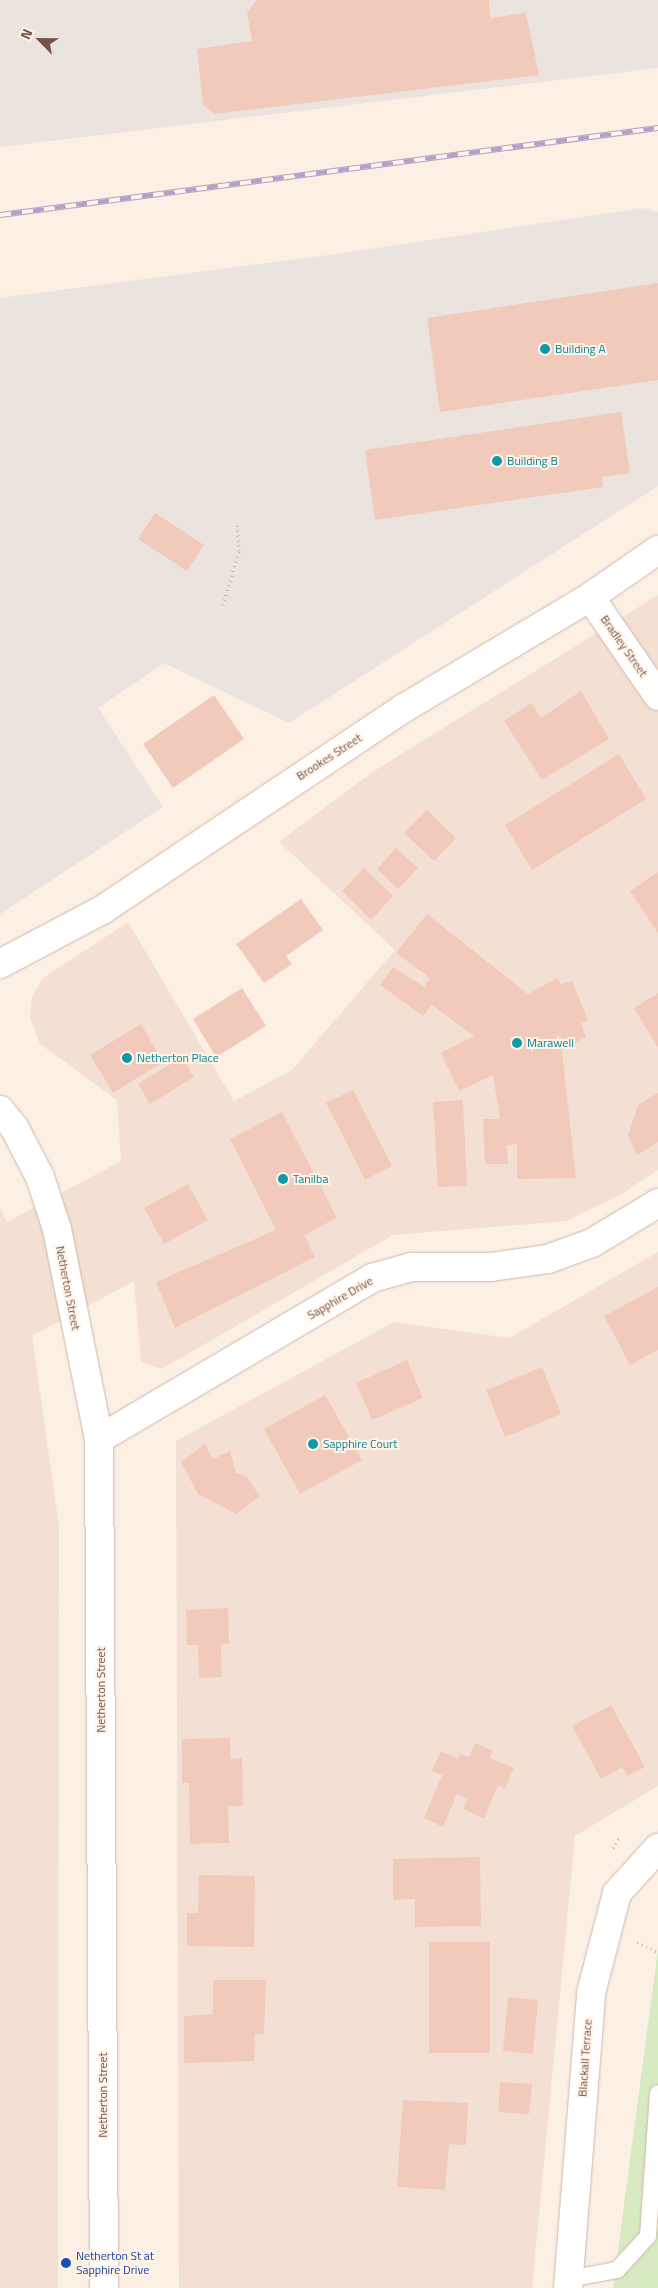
<!DOCTYPE html>
<html>
<head>
<meta charset="utf-8">
<style>
	body { margin:0 }
	#map { position:relative; width:658px; height:2288px; overflow:hidden; background:#fcefe3; font-family:"Titillium Web",sans-serif }
	div>[style] { position:absolute }
	[style*='--x'] { left:calc(var(--x)*1px); top:calc(var(--y)*1px); width:calc(var(--w)*1px); rotate:calc(var(--a)*1deg) }
	.residential>* { inset:0; background:#f4e0d2 }
	.industrial>* { inset:0; background:#ebe3de }
	.green>* { inset:0; background:#d7eac2 }
	.building>* { inset:0; background:#f2cabb }
	.path>* { height:3px; margin-top:-1.5px; transform-origin:0; background:repeating-linear-gradient(90deg,#d6ad9e 0 1px,transparent 0 5px) }
	.roads { filter:drop-shadow(0 0 1px #d0b8ad) drop-shadow(0 0 1px #d0b8ad) }
	.lane>* { height:16px; margin:-8px; padding:0 8px; transform-origin:8px; border-radius:8px; background:#fff }
	.street>* { height:28px; margin:-14px; padding:0 14px; transform-origin:14px; border-radius:14px; background:#fff }
	.secondary>* { height:28px; margin:-14px; padding:0 14px; transform-origin:14px; border-radius:14px; background:#fff }
	.rail>* { height:5.5px; margin-top:-2.75px; transform-origin:0; background:repeating-linear-gradient(90deg,#fff4e9 0 11px,#b1a2c5 0 22px); box-sizing:border-box; border-block:1px solid #b1a2c5 }
	.dots>* { width:14px; height:14px; translate:-50% -50%; box-sizing:border-box; border:2px solid #fff4e9; border-radius:50% }
	span { translate:-50% -50%; white-space:nowrap; text-align:center; line-height:1.15; -webkit-text-stroke:4px #fff4e9; paint-order:stroke }
	.culture-label { font-size:12px; color:#0d838f }
	.left { translate:0 -50%; text-align:left }
	.street-label { font-size:12px; color:#745349 }
	.transit-label { font-size:12px; color:#164399 }
	.north { position:absolute; left:15px; top:15px; width:50px; height:50px; -webkit-text-stroke:4px #fff4e9; paint-order:stroke; rotate:293deg; font-size:14px; font-weight:700; line-height:20px; text-align:center; color:#745349 }
	.north::after { content:''; display:block; margin:auto; width:18px; height:22px; background:#745349; clip-path:polygon(50% 0,100% 100%,50% 72%,0 100%) }
</style>
</head>
<body>
<div id="map">
	<div class="residential">
		<i style="clip-path:polygon(658px 595px,658px 1170px,622px 1194px,566px 1221px,393px 1235px,162px 1369px,141px 1362px,134px 1281px,32px 1336px,59px 1526px,58px 2288px,0 2288px,0 1208px,7px 1222px,121px 1161px,117px 1100px,40px 1044px,30px 1018px,32px 996px,43px 978px,128px 922px,234px 1101px,292px 1070px,395px 950px,279px 842px,374px 771px)"></i>
		<i style="clip-path:polygon(658px 1252px,658px 1786px,575px 1836px,532px 2288px,179px 2288px,176px 1441px,394px 1322px,509px 1338px)"></i>
	</div>
	<div class="industrial">
		<i style="clip-path:polygon(0 0,658px 0,658px 68px,0 147px)"></i>
		<i style="clip-path:polygon(643px 208px,658px 212px,658px 486px,289px 723px,164px 663px,98px 708px,163px 807px,0 914px,0 298px,344px 253px)"></i>
	</div>
	<div class="green">
		<i style="clip-path:polygon(658px 1949px,658px 2288px,613px 2288px)"></i>
	</div>
	<div class="building">
		<i style="clip-path:polygon(257px 0,489px 0,490px 18px,526px 13px,539px 75px,215px 114px,203px 105px,197px 49px,252px 41px,247px 12px)"></i>
		<i style="clip-path:polygon(658px 283px,658px 380px,440px 412px,427px 318px)"></i>
		<i style="clip-path:polygon(621px 412px,630px 473px,602px 477px,603px 487px,375px 520px,365px 450px)"></i>
		<i style="clip-path:polygon(155px 513px,204px 545px,187px 571px,138px 539px)"></i>
		<i style="clip-path:polygon(581px 691px,609px 739px,542px 780px,504px 721px,531px 703px,541px 718px)"></i>
		<i style="clip-path:polygon(214px 695px,244px 739px,173px 788px,143px 744px)"></i>
		<i style="clip-path:polygon(619px 754px,646px 799px,532px 870px,505px 825px)"></i>
		<i style="clip-path:polygon(427px 810px,456px 838px,434px 861px,404px 833px)"></i>
		<i style="clip-path:polygon(396px 848px,418px 868px,398px 889px,377px 869px)"></i>
		<i style="clip-path:polygon(364px 868px,393px 896px,371px 920px,342px 891px)"></i>
		<i style="clip-path:polygon(658px 872px,658px 933px,630px 891px)"></i>
		<i style="clip-path:polygon(301px 899px,323px 930px,286px 956px,292px 964px,264px 983px,236px 944px)"></i>
		<i style="clip-path:polygon(427px 914px,528px 994px,557px 978px,561px 984px,572px 981px,588px 1020px,581px 1024px,586px 1037px,562px 1050px,576px 1178px,517px 1179px,517px 1144px,507px 1145px,508px 1164px,485px 1164px,483px 1119px,500px 1119px,493px 1075px,459px 1091px,441px 1053px,474px 1036px,432px 1005px,423px 1016px,380px 985px,393px 967px,424px 987px,430px 978px,396px 953px)"></i>
		<i style="clip-path:polygon(242px 988px,266px 1026px,216px 1057px,193px 1019px)"></i>
		<i style="clip-path:polygon(658px 993px,658px 1047px,634px 1008px)"></i>
		<i style="clip-path:polygon(141px 1024px,163px 1062px,113px 1093px,90px 1055px)"></i>
		<i style="clip-path:polygon(182px 1057px,194px 1077px,150px 1104px,138px 1084px)"></i>
		<i style="clip-path:polygon(353px 1090px,392px 1166px,365px 1180px,326px 1103px)"></i>
		<i style="clip-path:polygon(658px 1093px,658px 1142px,637px 1155px,628px 1135px,638px 1105px)"></i>
		<i style="clip-path:polygon(463px 1100px,467px 1186px,438px 1187px,433px 1102px)"></i>
		<i style="clip-path:polygon(282px 1112px,337px 1218px,304px 1235px,315px 1257px,175px 1328px,156px 1282px,276px 1230px,230px 1139px)"></i>
		<i style="clip-path:polygon(188px 1184px,208px 1220px,164px 1244px,144px 1208px)"></i>
		<i style="clip-path:polygon(658px 1287px,658px 1350px,630px 1365px,604px 1316px)"></i>
		<i style="clip-path:polygon(407px 1360px,423px 1398px,372px 1420px,356px 1383px)"></i>
		<i style="clip-path:polygon(542px 1367px,561px 1414px,505px 1437px,486px 1390px)"></i>
		<i style="clip-path:polygon(325px 1395px,362px 1460px,300px 1494px,264px 1429px)"></i>
		<i style="clip-path:polygon(205px 1444px,213px 1459px,230px 1451px,236px 1473px,246px 1476px,260px 1496px,236px 1514px,198px 1494px,181px 1462px)"></i>
		<i style="clip-path:polygon(228px 1608px,229px 1643px,221px 1644px,222px 1677px,199px 1678px,198px 1645px,187px 1645px,186px 1610px)"></i>
		<i style="clip-path:polygon(611px 1705px,645px 1767px,627px 1776px,622px 1767px,601px 1779px,572px 1726px)"></i>
		<i style="clip-path:polygon(230px 1738px,230px 1759px,242px 1758px,243px 1806px,228px 1806px,229px 1843px,190px 1844px,189px 1783px,182px 1783px,182px 1739px)"></i>
		<i style="clip-path:polygon(475px 1743px,493px 1751px,490px 1758px,514px 1768px,505px 1788px,498px 1785px,484px 1818px,463px 1809px,468px 1799px,457px 1794px,443px 1827px,424px 1818px,442px 1775px,432px 1771px,441px 1751px,458px 1759px,460px 1754px,469px 1757px)"></i>
		<i style="clip-path:polygon(480px 1857px,481px 1926px,415px 1927px,415px 1899px,393px 1900px,393px 1859px)"></i>
		<i style="clip-path:polygon(199px 1875px,255px 1876px,254px 1947px,187px 1946px,187px 1913px,198px 1913px)"></i>
		<i style="clip-path:polygon(429px 1942px,490px 1942px,490px 2053px,429px 2053px)"></i>
		<i style="clip-path:polygon(213px 1980px,266px 1980px,264px 2034px,255px 2034px,254px 2061px,184px 2063px,184px 2016px,213px 2014px)"></i>
		<i style="clip-path:polygon(508px 1997px,538px 2000px,533px 2054px,503px 2051px)"></i>
		<i style="clip-path:polygon(500px 2082px,532px 2084px,529px 2114px,498px 2112px)"></i>
		<i style="clip-path:polygon(403px 2100px,468px 2103px,466px 2145px,449px 2144px,445px 2190px,397px 2187px)"></i>
	</div>
	<div class="path">
		<i style="--x:223;--y:605;--w:56;--a:-73.5"></i>
		<i style="--x:239;--y:551;--w:27;--a:-94"></i>
		<i style="--x:613;--y:1848;--w:13;--a:-58"></i>
		<i style="--x:637;--y:1942;--w:23;--a:25"></i>
	</div>
	<div class="roads">
		<div class="lane">
			<i style="--x:569;--y:2279;--w:49;--a:-10.6"></i>
			<i style="--x:617;--y:2270;--w:46;--a:-47.6"></i>
			<i style="--x:648;--y:2236;--w:143;--a:-86"></i>
		</div>
		<div class="street">
			<i style="--x:590;--y:597;--w:120;--a:55.5"></i>
			<i style="--x:0;--y:964;--w:115;--a:-27.9"></i>
			<i style="--x:102;--y:910;--w:363;--a:-33.8"></i>
			<i style="--x:404;--y:708;--w:217;--a:-30.8"></i>
			<i style="--x:590;--y:597;--w:83;--a:-34.7"></i>
			<i style="--x:99;--y:1439;--w:317;--a:-30.5"></i>
			<i style="--x:372;--y:1278;--w:41;--a:-15.4"></i>
			<i style="--x:412;--y:1267;--w:79;--a:0"></i>
			<i style="--x:491;--y:1267;--w:58;--a:-8"></i>
			<i style="--x:548;--y:1259;--w:47;--a:-20"></i>
			<i style="--x:592;--y:1243;--w:77;--a:-31.2"></i>
			<i style="--x:568;--y:2288;--w:296;--a:-85.5"></i>
			<i style="--x:591;--y:1993;--w:103;--a:-75.4"></i>
			<i style="--x:617;--y:1893;--w:61;--a:-47.7"></i>
		</div>
		<div class="secondary">
			<i style="--x:0;--y:1110;--w:22;--a:51"></i>
			<i style="--x:14;--y:1127;--w:56;--a:62.5"></i>
			<i style="--x:40;--y:1177;--w:55;--a:71.9"></i>
			<i style="--x:57;--y:1229;--w:214;--a:78.7"></i>
			<i style="--x:99;--y:1439;--w:849;--a:89.66"></i>
		</div>
	</div>
	<div class="rail">
		<i style="--x:0;--y:215;--w:664;--a:-7.53"></i>
	</div>
	<div class="dots">
		<i style="left:545px;top:349px;background:#0f9aa8"></i>
		<i style="left:497px;top:461px;background:#0f9aa8"></i>
		<i style="left:517px;top:1043px;background:#0f9aa8"></i>
		<i style="left:127px;top:1058px;background:#0f9aa8"></i>
		<i style="left:283px;top:1179px;background:#0f9aa8"></i>
		<i style="left:313px;top:1444px;background:#0f9aa8"></i>
		<i style="left:66px;top:2263px;background:#1a4fb4"></i>
	</div>
	<div class="culture-label">
		<span class="left" style="left:555px;top:349px">Building A</span>
		<span class="left" style="left:507px;top:461px">Building B</span>
		<span class="left" style="left:527px;top:1043px">Marawell</span>
		<span class="left" style="left:137px;top:1058px">Netherton Place</span>
		<span class="left" style="left:293px;top:1179px">Tanilba</span>
		<span class="left" style="left:323px;top:1444px">Sapphire Court</span>
	</div>
	<div class="street-label">
		<span style="left:624px;top:646px;rotate:55deg">Bradley Street</span>
		<span style="left:329px;top:757px;rotate:-33deg">Brookes Street</span>
		<span style="left:68px;top:1288px;rotate:79deg">Netherton Street</span>
		<span style="left:340px;top:1298px;rotate:-30deg">Sapphire Drive</span>
		<span style="left:101px;top:1690px;rotate:-90deg">Netherton Street</span>
		<span style="left:585px;top:2058px;rotate:-86deg">Blackall Terrace</span>
		<span style="left:103px;top:2095px;rotate:-90deg">Netherton Street</span>
	</div>
	<div class="transit-label">
		<span class="left" style="left:76px;top:2263px">Netherton St at<br>Sapphire Drive</span>
	</div>
	<div class="north">N</div>
</div>
</body>
</html>
